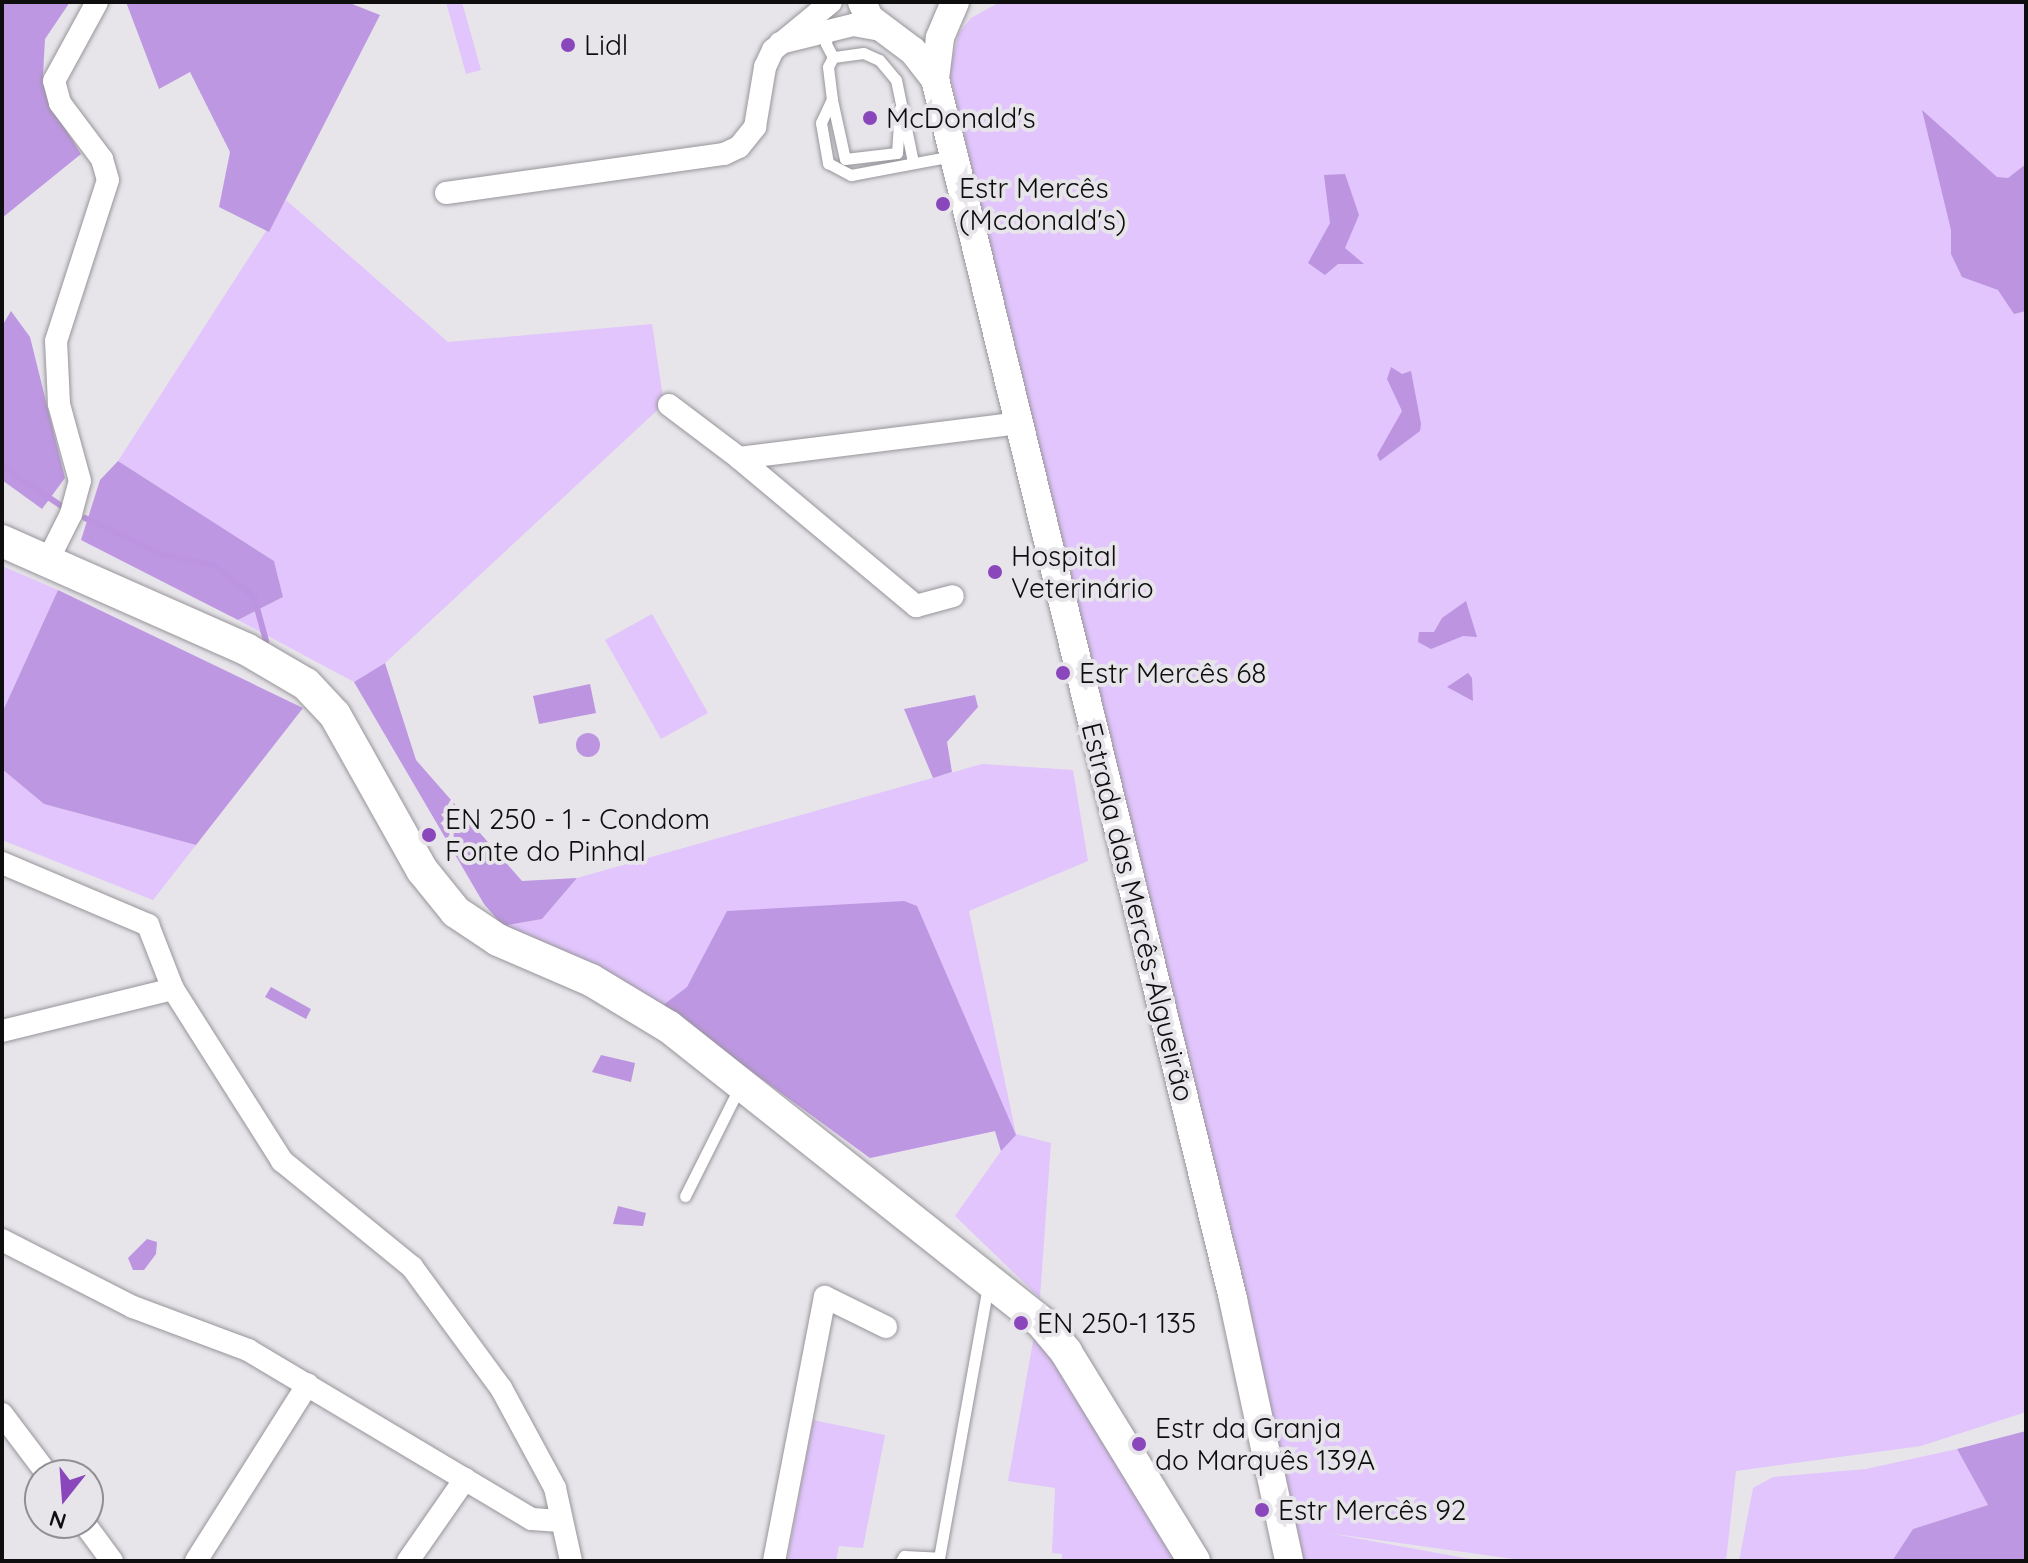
<!DOCTYPE html>
<html>
<head>
<meta charset="utf-8">
<style>
	body { margin:0 }
	#map { position:relative; width:2028px; height:1563px; overflow:hidden; background:#e7e5ea; font-family:Quicksand,sans-serif }
	div>[style] { position:absolute }
	[style*='--x'] { left:calc(var(--x)*1px); top:calc(var(--y)*1px); width:calc(var(--w)*1px); rotate:calc(var(--a)*1deg) }
	.green>* { inset:0; background:#e1c5fc }
	.forest>* { inset:0; background:#be97e2 }
	.water>* { inset:0; background:#bc94e0 }
	.round { border-radius:50% }
	.stream>* { height:6px; margin:-3px; padding:0 3px; transform-origin:3px; border-radius:3px; background:#bc94e0 }
	.roads { filter:drop-shadow(0 0 2px #97959a) drop-shadow(0 0 2px #97959a) }
	.service>* { height:11px; margin:-5.5px; padding:0 5.5px; transform-origin:5.5px; border-radius:5.5px; background:#fff }
	.minor>* { height:22px; margin:-11px; padding:0 11px; transform-origin:11px; border-radius:11px; background:#fff }
	.tertiary>* { height:28px; margin:-14px; padding:0 14px; transform-origin:14px; border-radius:14px; background:#fff }
	.secondary>* { height:32px; margin:-16px; padding:0 16px; transform-origin:16px; border-radius:16px; background:#fff }
	.dots>* { width:22px; height:22px; translate:-50% -50%; box-sizing:border-box; border:4px solid #e7e5ea; border-radius:50% }
	span { translate:-50% -50%; white-space:nowrap; text-align:center; line-height:1.15; -webkit-text-stroke:8px #e7e5ea; paint-order:stroke }
	.poi-label { font-size:28px; color:#0e0e0f }
	.left { translate:0 -50%; text-align:left }
	.street-label { font-size:28px; color:#0e0e0f }
	.frame { position:absolute; inset:0; border:4px solid #0e0e0f; pointer-events:none }
	.north { position:absolute; left:24px; top:1459px; width:80px; height:80px; box-sizing:border-box; background:#e7e5ea; border:2px solid #908f92; border-radius:50%; rotate:197deg; font-size:22px; font-weight:700; line-height:32px; text-align:center; color:#0e0e0f }
	.north::after { content:''; display:block; margin:auto; width:28px; height:36px; background:#8a47bc; clip-path:polygon(50% 0,100% 100%,50% 72%,0 100%) }
</style>
</head>
<body>
<div id="map">
	<div class="green">
		<i style="clip-path:polygon(446px 2px,462px 2px,481px 70px,466px 74px)"></i>
		<i style="clip-path:polygon(1000px 2px,2026px 2px,2026px 1412px,1921px 1446px,1736px 1471px,1726px 1561px,1528px 1561px,1328px 1533px,1481px 1561px,1300px 1561px,1284px 1527px,949px 71px,959px 33px,971px 18px)"></i>
		<i style="clip-path:polygon(286px 200px,448px 342px,652px 324px,664px 404px,385px 663px,354px 682px,238px 620px,283px 597px,274px 561px,118px 461px)"></i>
		<i style="clip-path:polygon(2px 566px,58px 590px,2px 713px)"></i>
		<i style="clip-path:polygon(652px 614px,708px 713px,661px 739px,605px 640px)"></i>
		<i style="clip-path:polygon(982px 764px,1073px 770px,1088px 861px,969px 911px,1016px 1134px,1051px 1143px,1040px 1298px,955px 1216px,1001px 1151px,995px 1131px,870px 1158px,662px 1006px,503px 926px,542px 919px,577px 878px)"></i>
		<i style="clip-path:polygon(2px 769px,44px 804px,196px 845px,153px 900px,2px 840px)"></i>
		<i style="clip-path:polygon(1034px 1336px,1056px 1358px,1181px 1561px,1062px 1561px,1062px 1554px,1052px 1553px,1055px 1488px,1008px 1481px)"></i>
		<i style="clip-path:polygon(813px 1420px,885px 1435px,863px 1548px,839px 1546px,836px 1561px,787px 1561px)"></i>
		<i style="clip-path:polygon(1957px 1449px,1988px 1505px,1913px 1529px,1892px 1561px,1739px 1561px,1753px 1488px,1773px 1477px,1866px 1469px)"></i>
	</div>
	<div class="forest">
		<i style="clip-path:polygon(2px 2px,70px 2px,45px 39px,43px 75px,51px 106px,81px 154px,2px 218px)"></i>
		<i style="clip-path:polygon(126px 2px,347px 2px,380px 15px,269px 232px,219px 207px,230px 152px,190px 72px,159px 89px)"></i>
		<i style="clip-path:polygon(11px 311px,30px 337px,65px 478px,42px 509px,2px 480px,2px 326px)"></i>
		<i style="clip-path:polygon(118px 461px,274px 561px,283px 597px,238px 620px,81px 540px,100px 480px)"></i>
		<i style="clip-path:polygon(58px 590px,303px 708px,196px 845px,44px 804px,2px 769px,2px 713px)"></i>
		<i style="clip-path:polygon(385px 663px,416px 760px,522px 881px,577px 878px,542px 919px,503px 926px,484px 904px,354px 682px)"></i>
		<i style="clip-path:polygon(975px 695px,978px 707px,947px 742px,952px 772px,933px 778px,904px 709px)"></i>
		<i style="clip-path:polygon(904px 901px,917px 906px,1016px 1135px,1001px 1151px,995px 1131px,870px 1158px,662px 1006px,687px 987px,727px 911px)"></i>
		<i style="clip-path:polygon(2026px 1431px,2026px 1561px,1892px 1561px,1913px 1529px,1988px 1505px,1957px 1449px)"></i>
	</div>
	<div class="water">
		<i style="clip-path:polygon(1922px 110px,1997px 177px,2008px 178px,2026px 164px,2026px 311px,2014px 314px,1998px 290px,1962px 277px,1951px 254px,1951px 230px)"></i>
		<i style="clip-path:polygon(1345px 174px,1359px 215px,1345px 248px,1364px 264px,1338px 264px,1325px 275px,1308px 263px,1330px 223px,1324px 175px)"></i>
		<i style="clip-path:polygon(1391px 367px,1402px 374px,1411px 371px,1421px 424px,1420px 431px,1380px 461px,1377px 455px,1402px 411px,1387px 379px)"></i>
		<i style="clip-path:polygon(1466px 601px,1477px 637px,1463px 636px,1431px 649px,1418px 642px,1419px 632px,1434px 632px,1442px 618px)"></i>
		<i style="clip-path:polygon(1468px 673px,1472px 678px,1473px 701px,1447px 687px)"></i>
		<i style="clip-path:polygon(590px 684px,596px 713px,539px 724px,533px 696px)"></i>
		<i class="round" style="left:576px;top:733px;width:24px;height:24px"></i>
		<i style="clip-path:polygon(271px 987px,311px 1009px,306px 1019px,265px 997px)"></i>
		<i style="clip-path:polygon(601px 1055px,635px 1063px,631px 1082px,592px 1072px)"></i>
		<i style="clip-path:polygon(618px 1206px,646px 1213px,643px 1226px,613px 1224px)"></i>
		<i style="clip-path:polygon(147px 1239px,157px 1242px,156px 1254px,144px 1270px,133px 1270px,128px 1258px)"></i>
	</div>
	<div class="stream">
		<i style="--x:2;--y:466;--w:73;--a:33.9"></i>
		<i style="--x:85;--y:518;--w:83;--a:25.6"></i>
		<i style="--x:160;--y:554;--w:55;--a:11.5"></i>
		<i style="--x:214;--y:565;--w:51;--a:38.7"></i>
		<i style="--x:254;--y:597;--w:46;--a:74.7"></i>
	</div>
	<div class="roads">
		<div class="service">
			<i style="--x:827;--y:31;--w:13;--a:94"></i>
			<i style="--x:826;--y:44;--w:15;--a:62"></i>
			<i style="--x:832;--y:100;--w:60;--a:77.6"></i>
			<i style="--x:845;--y:159;--w:52;--a:-6.6"></i>
			<i style="--x:897;--y:153;--w:45;--a:-86.2"></i>
			<i style="--x:913;--y:162;--w:84;--a:-101.7"></i>
			<i style="--x:896;--y:80;--w:26;--a:-130"></i>
			<i style="--x:879;--y:60;--w:17;--a:-156"></i>
			<i style="--x:863;--y:53;--w:30;--a:172"></i>
			<i style="--x:833;--y:57;--w:11;--a:117"></i>
			<i style="--x:828;--y:67;--w:32;--a:83"></i>
			<i style="--x:832;--y:99;--w:26;--a:115"></i>
			<i style="--x:821;--y:123;--w:41;--a:80.1"></i>
			<i style="--x:828;--y:163;--w:26;--a:28"></i>
			<i style="--x:851;--y:175;--w:104;--a:-10.6"></i>
			<i style="--x:685;--y:1196;--w:121;--a:-63.4"></i>
			<i style="--x:901;--y:1561;--w:6;--a:-59"></i>
			<i style="--x:904;--y:1556;--w:35;--a:3"></i>
			<i style="--x:939;--y:1558;--w:275;--a:-79.8"></i>
		</div>
		<div class="minor">
			<i style="--x:780;--y:43;--w:75;--a:-13.9"></i>
			<i style="--x:853;--y:25;--w:28;--a:10"></i>
			<i style="--x:446;--y:193;--w:281;--a:-8"></i>
			<i style="--x:724;--y:154;--w:17;--a:-25"></i>
			<i style="--x:739;--y:147;--w:26;--a:-51"></i>
			<i style="--x:755;--y:127;--w:61;--a:-80.5"></i>
			<i style="--x:765;--y:67;--w:19;--a:-65"></i>
			<i style="--x:773;--y:50;--w:75;--a:-39.6"></i>
			<i style="--x:669;--y:405;--w:88;--a:37.1"></i>
			<i style="--x:739;--y:458;--w:282;--a:-7.1"></i>
			<i style="--x:739;--y:458;--w:231;--a:39.9"></i>
			<i style="--x:916;--y:606;--w:38;--a:-15"></i>
			<i style="--x:47;--y:562;--w:54;--a:-63.4"></i>
			<i style="--x:71;--y:514;--w:34;--a:-75"></i>
			<i style="--x:80;--y:481;--w:80;--a:-105.3"></i>
			<i style="--x:59;--y:404;--w:63;--a:-92.7"></i>
			<i style="--x:56;--y:341;--w:169;--a:-72.1"></i>
			<i style="--x:108;--y:180;--w:22;--a:-106"></i>
			<i style="--x:102;--y:159;--w:70;--a:-126.9"></i>
			<i style="--x:60;--y:103;--w:23;--a:-105"></i>
			<i style="--x:54;--y:81;--w:90;--a:-61.4"></i>
			<i style="--x:2;--y:863;--w:159;--a:23"></i>
			<i style="--x:148;--y:925;--w:69;--a:68.7"></i>
			<i style="--x:173;--y:989;--w:204;--a:57.6"></i>
			<i style="--x:282;--y:1161;--w:168;--a:39.2"></i>
			<i style="--x:412;--y:1267;--w:150;--a:53.7"></i>
			<i style="--x:501;--y:1388;--w:114;--a:61.6"></i>
			<i style="--x:555;--y:1488;--w:75;--a:77.6"></i>
			<i style="--x:2;--y:1031;--w:176;--a:-13.8"></i>
			<i style="--x:2;--y:1240;--w:147;--a:27.1"></i>
			<i style="--x:133;--y:1307;--w:123;--a:20.5"></i>
			<i style="--x:248;--y:1350;--w:330;--a:30.8"></i>
			<i style="--x:532;--y:1519;--w:28;--a:4"></i>
			<i style="--x:2;--y:1414;--w:76;--a:53"></i>
			<i style="--x:84;--y:1523;--w:47;--a:53.6"></i>
			<i style="--x:196;--y:1561;--w:209;--a:-57.7"></i>
			<i style="--x:408;--y:1561;--w:100;--a:-55.2"></i>
			<i style="--x:774;--y:1561;--w:269;--a:-79.1"></i>
			<i style="--x:825;--y:1297;--w:68;--a:26.2"></i>
		</div>
		<div class="tertiary">
			<i style="--x:862;--y:2;--w:17;--a:66"></i>
			<i style="--x:869;--y:18;--w:55;--a:36.9"></i>
			<i style="--x:913;--y:51;--w:36;--a:52"></i>
			<i style="--x:955;--y:2;--w:39;--a:113"></i>
			<i style="--x:940;--y:38;--w:41;--a:97"></i>
			<i style="--x:935;--y:79;--w:1256;--a:76.27"></i>
			<i style="--x:1233;--y:1299;--w:268;--a:77.9"></i>
		</div>
		<div class="secondary">
			<i style="--x:2;--y:541;--w:267;--a:23.9"></i>
			<i style="--x:246;--y:649;--w:69;--a:30.3"></i>
			<i style="--x:306;--y:684;--w:42;--a:46.9"></i>
			<i style="--x:335;--y:715;--w:178;--a:60.7"></i>
			<i style="--x:422;--y:870;--w:54;--a:51"></i>
			<i style="--x:456;--y:912;--w:50;--a:33.7"></i>
			<i style="--x:498;--y:940;--w:101;--a:23.3"></i>
			<i style="--x:591;--y:980;--w:91;--a:31.1"></i>
			<i style="--x:669;--y:1027;--w:476;--a:38.4"></i>
			<i style="--x:1042;--y:1323;--w:38;--a:50"></i>
			<i style="--x:1066;--y:1352;--w:245;--a:58.5"></i>
		</div>
	</div>
	<div class="dots">
		<i style="left:568px;top:45px;background:#8a47bc"></i>
		<i style="left:870px;top:118px;background:#8a47bc"></i>
		<i style="left:943px;top:204px;background:#8a47bc"></i>
		<i style="left:995px;top:572px;background:#8a47bc"></i>
		<i style="left:1063px;top:673px;background:#8a47bc"></i>
		<i style="left:429px;top:835px;background:#8a47bc"></i>
		<i style="left:1021px;top:1323px;background:#8a47bc"></i>
		<i style="left:1139px;top:1444px;background:#8a47bc"></i>
		<i style="left:1262px;top:1510px;background:#8a47bc"></i>
	</div>
	<div class="poi-label">
		<span class="left" style="left:584px;top:45px">Lidl</span>
		<span class="left" style="left:886px;top:118px">McDonald's</span>
		<span class="left" style="left:959px;top:204px">Estr Mercês<br>(Mcdonald's)</span>
		<span class="left" style="left:1011px;top:572px">Hospital<br>Veterinário</span>
		<span class="left" style="left:1079px;top:673px">Estr Mercês 68</span>
		<span class="left" style="left:445px;top:835px">EN 250 - 1 - Condom<br>Fonte do Pinhal</span>
		<span class="left" style="left:1037px;top:1323px">EN 250-1 135</span>
		<span class="left" style="left:1155px;top:1444px">Estr da Granja<br>do Marquês 139A</span>
		<span class="left" style="left:1278px;top:1510px">Estr Mercês 92</span>
	</div>
	<div class="street-label">
		<span style="left:1138px;top:912px;rotate:76deg">Estrada das Mercês-Algueirão</span>
	</div>
	<div class="frame"></div>
	<div class="north">N</div>
</div>
</body>
</html>
